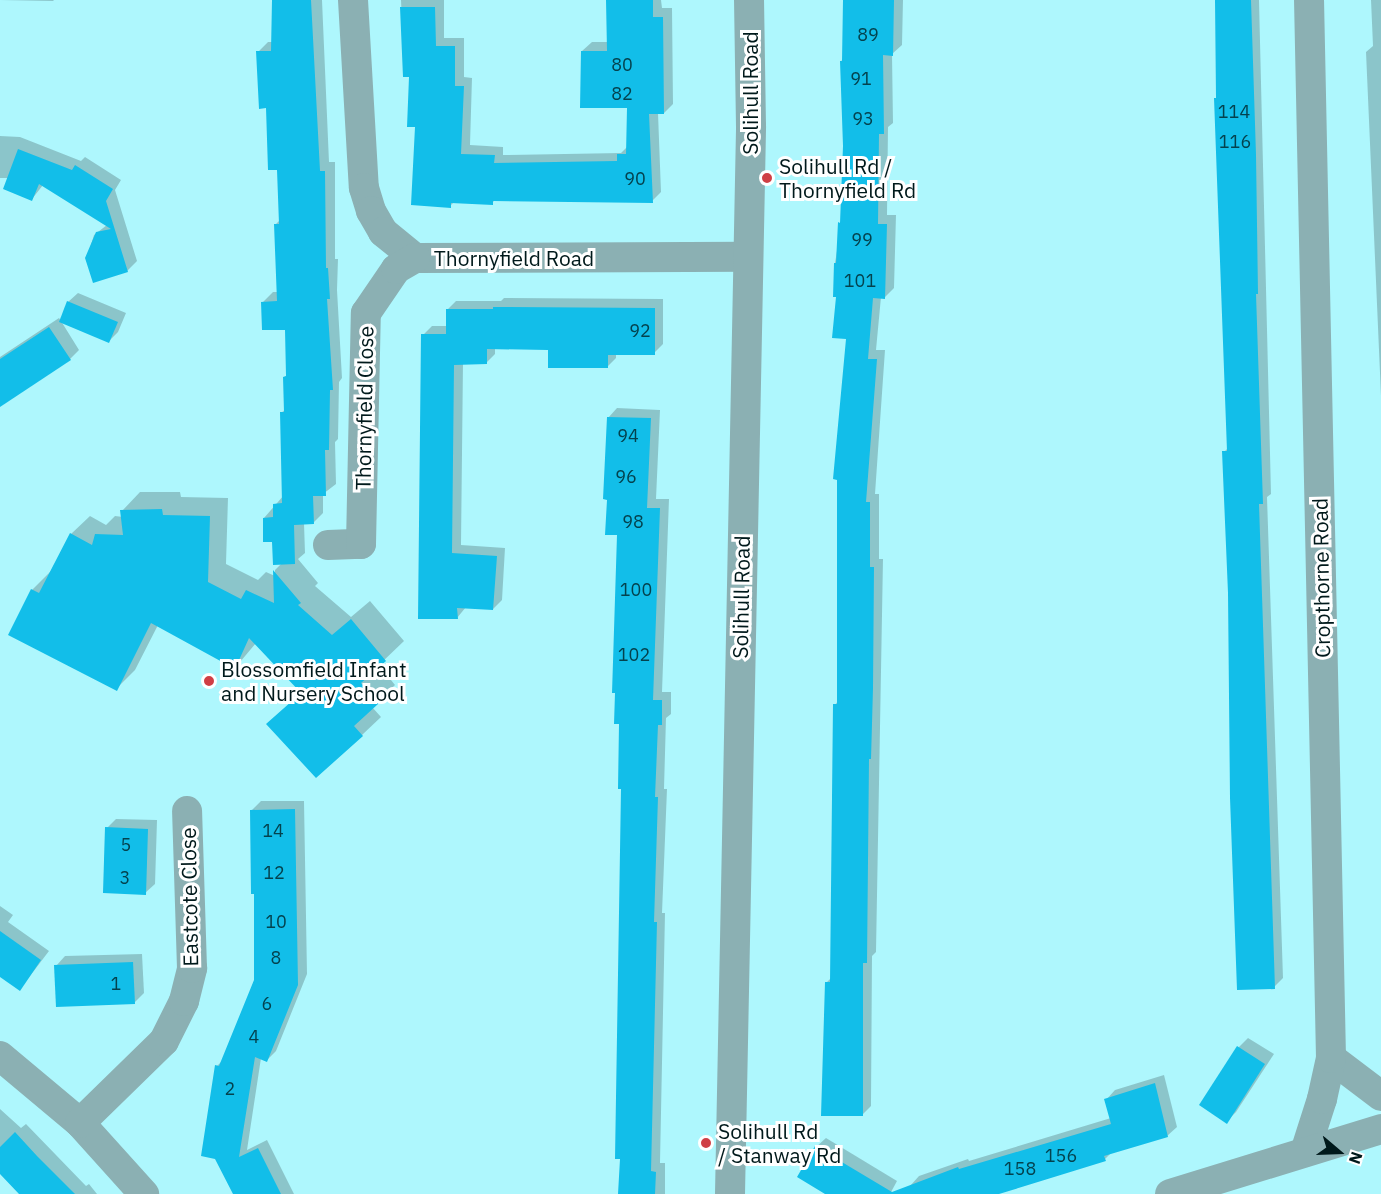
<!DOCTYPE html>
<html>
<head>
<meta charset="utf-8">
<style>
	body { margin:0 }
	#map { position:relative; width:1381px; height:1194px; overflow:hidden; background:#aef7fd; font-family:"IBM Plex Sans",sans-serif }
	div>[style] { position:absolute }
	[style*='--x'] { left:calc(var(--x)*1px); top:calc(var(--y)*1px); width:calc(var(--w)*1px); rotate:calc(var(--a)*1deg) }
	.shadow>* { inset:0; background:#0003 }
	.building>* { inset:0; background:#12bee9 }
	.minor>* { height:30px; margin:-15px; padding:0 15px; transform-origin:15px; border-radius:15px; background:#8bb0b3 }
	.dots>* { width:16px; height:16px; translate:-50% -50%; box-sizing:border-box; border:3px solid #fff; border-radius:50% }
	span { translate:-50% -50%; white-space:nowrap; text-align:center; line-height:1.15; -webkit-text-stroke:6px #fff; paint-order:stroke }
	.number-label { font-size:18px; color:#04424e }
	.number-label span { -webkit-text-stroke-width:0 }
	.street-label { font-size:21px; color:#00191b }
	.poi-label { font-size:21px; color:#00191b }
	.left { translate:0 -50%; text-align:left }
	.north { position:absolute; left:1309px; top:1122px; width:60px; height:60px; -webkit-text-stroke:4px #fff; paint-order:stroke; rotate:109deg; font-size:16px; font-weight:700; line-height:24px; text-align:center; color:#00191b }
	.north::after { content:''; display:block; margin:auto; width:21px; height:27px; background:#00191b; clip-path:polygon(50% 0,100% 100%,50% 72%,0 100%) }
</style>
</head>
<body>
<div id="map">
	<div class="shadow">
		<i style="clip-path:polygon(0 0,54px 0,53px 1px)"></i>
		<i style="clip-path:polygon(272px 0,322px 0,329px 162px,335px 162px,335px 259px,338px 259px,337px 290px,342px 378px,339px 382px,338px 439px,335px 442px,336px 484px,323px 494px,323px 513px,313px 523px,304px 523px,305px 553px,298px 559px,318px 583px,315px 586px,351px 617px,370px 601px,404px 641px,379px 665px,395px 685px,372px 707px,381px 717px,362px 735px,268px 724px,302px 692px,256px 643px,235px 668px,158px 625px,135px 670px,116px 689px,32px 590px,51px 571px,71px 534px,90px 516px,106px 525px,115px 516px,123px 517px,122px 511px,140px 492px,180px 492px,181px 497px,228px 498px,226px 564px,258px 580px,266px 572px,275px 576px,275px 570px,282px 563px,264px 518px,284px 495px,281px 413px,286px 409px,285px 377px,288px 374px,286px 328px,263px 302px,273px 292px,278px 292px,276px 224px,280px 220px,279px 168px,258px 52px,268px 42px,272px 42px)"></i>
		<i style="clip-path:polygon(401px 0,444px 0,444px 38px,464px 38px,464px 77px,472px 78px,470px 145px,503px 147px,503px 155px,621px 153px,628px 146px,629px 107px,582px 51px,592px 42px,609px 42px,608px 0,661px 0,662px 8px,672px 8px,673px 104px,664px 113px,658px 113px,661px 192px,652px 201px,496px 199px,492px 203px,455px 201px,450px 206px,417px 126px,410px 75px,404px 75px)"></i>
		<i style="clip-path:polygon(844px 0,903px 0,902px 45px,892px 54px,893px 123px,888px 127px,887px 215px,896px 215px,894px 288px,885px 297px,881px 297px,876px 350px,885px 350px,875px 494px,879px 494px,879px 559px,883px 559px,876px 952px,872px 956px,871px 1106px,862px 1115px,826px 983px,832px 977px,835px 705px,838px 701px,848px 338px,837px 296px,835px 263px,842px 221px,844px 146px,841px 61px,844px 59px)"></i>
		<i style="clip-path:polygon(1216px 0,1259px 0,1271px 494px,1267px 497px,1283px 978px,1274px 987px,1230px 593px,1224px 452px,1229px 447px,1215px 99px,1218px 96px)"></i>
		<i style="clip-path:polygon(1371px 0,1381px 0,1381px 396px,1366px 52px,1373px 46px)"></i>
		<i style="clip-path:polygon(0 136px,20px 137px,81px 161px,85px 157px,121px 180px,115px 190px,137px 261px,127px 271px,87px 258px,94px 235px,107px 225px,43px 185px,32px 199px,8px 178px,0 178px)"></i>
		<i style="clip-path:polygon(78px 293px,126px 313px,118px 332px,109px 341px,61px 321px,79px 350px,70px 359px,0 394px,0 357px,59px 318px,61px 321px,68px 302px)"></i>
		<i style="clip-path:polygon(504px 298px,663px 299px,663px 344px,654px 353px,616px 353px,616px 358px,607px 367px,550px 349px,495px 347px,495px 354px,486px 363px,463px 363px,461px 545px,505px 548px,502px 600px,493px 609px,466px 607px,457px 618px,423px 335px,432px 326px,447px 326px,447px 310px,456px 301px,501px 301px)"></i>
		<i style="clip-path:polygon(617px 408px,660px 410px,656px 499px,669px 499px,662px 692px,671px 692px,671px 714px,666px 718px,664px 789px,667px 789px,662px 913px,665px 913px,660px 1163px,665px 1163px,665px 1194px,620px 1194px,623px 787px,618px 534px,608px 418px)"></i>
		<i style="clip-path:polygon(261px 801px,304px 801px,307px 974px,276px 1051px,267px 1060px,261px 1058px,247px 1150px,267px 1140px,294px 1194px,235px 1194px,217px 1066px,224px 1059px,255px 980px,256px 892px,252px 810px)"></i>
		<i style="clip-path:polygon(116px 819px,157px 820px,155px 884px,145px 893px,107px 828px)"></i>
		<i style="clip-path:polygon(0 906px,13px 915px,8px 922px,49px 951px,20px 989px,0 975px)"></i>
		<i style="clip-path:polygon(142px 954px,144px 993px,134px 1003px,56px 966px,65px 956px)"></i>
		<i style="clip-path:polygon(1248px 1038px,1274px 1054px,1236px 1112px,1226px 1122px,1201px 1105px,1239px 1047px)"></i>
		<i style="clip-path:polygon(1164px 1075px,1177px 1127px,1167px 1136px,1112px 1152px,1105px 1159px,996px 1194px,913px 1194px,910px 1186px,919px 1176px,968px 1159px,969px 1161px,1111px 1118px,1106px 1100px,1115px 1090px)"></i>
		<i style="clip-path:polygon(0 1109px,21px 1128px,26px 1124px,86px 1186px,89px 1184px,97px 1194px,21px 1194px,0 1172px)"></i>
		<i style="clip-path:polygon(826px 1138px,897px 1181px,890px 1194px,828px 1194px,816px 1147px)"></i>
	</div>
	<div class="building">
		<i style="clip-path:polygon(272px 0,311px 0,320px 171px,325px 171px,326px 268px,328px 268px,330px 299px,327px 299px,333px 390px,330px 390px,329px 450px,325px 450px,326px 496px,313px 496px,314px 524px,294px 525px,295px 564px,273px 565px,272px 542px,263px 542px,263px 518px,273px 517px,273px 504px,282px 503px,280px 412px,284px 412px,283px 377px,286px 376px,285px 330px,262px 330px,261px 302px,277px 301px,274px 224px,279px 224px,277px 170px,268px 170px,266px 108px,259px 109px,256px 51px,271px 51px)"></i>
		<i style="clip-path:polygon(606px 0,653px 0,653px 17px,663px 17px,664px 114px,649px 114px,653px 203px,493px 201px,493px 205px,451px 203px,451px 208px,411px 205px,415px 127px,407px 127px,409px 77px,403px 77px,400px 7px,435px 7px,436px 46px,455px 46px,455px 86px,464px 86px,461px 154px,495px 155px,494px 163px,617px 161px,617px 154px,626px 154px,627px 108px,580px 108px,581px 51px,607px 51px)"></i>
		<i style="clip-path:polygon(843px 0,894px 0,893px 56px,883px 55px,884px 134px,879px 134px,878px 224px,887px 224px,885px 299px,873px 298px,868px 359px,877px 359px,866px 502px,870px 502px,870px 567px,874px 567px,873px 688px,871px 759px,869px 759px,867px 963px,863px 963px,863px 1116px,821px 1116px,825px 982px,830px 982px,833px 704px,837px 704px,837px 480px,833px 479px,846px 339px,832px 338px,836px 297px,833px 297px,834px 263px,836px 263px,838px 222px,840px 223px,843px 146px,840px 61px,842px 61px)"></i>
		<i style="clip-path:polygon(1215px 0,1251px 0,1256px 155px,1258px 294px,1256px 294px,1263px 504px,1259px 504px,1275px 989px,1237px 990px,1230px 798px,1228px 593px,1222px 451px,1227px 451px,1214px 98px,1216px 98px)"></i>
		<i style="clip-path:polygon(18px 149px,72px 170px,75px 165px,113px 189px,106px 201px,128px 272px,93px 283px,85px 258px,96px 232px,111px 229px,39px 184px,32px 201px,3px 189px)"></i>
		<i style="clip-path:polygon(67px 301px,118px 322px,109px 343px,59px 322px)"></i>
		<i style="clip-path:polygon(493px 307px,655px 308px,655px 355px,608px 355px,608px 368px,548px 368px,548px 350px,487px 349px,487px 364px,454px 365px,452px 553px,497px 556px,493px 610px,457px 608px,458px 619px,418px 619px,421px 334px,446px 334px,446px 309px,493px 309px)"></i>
		<i style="clip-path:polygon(49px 327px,71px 360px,0 407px,0 359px)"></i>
		<i style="clip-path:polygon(607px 417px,651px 418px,647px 508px,660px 508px,653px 700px,662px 700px,662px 725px,658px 725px,655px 797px,658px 797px,654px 922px,657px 922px,651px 1171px,656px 1172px,655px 1194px,618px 1194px,620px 1159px,615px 1159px,621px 789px,618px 789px,619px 724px,614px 724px,615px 693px,612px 693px,617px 535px,605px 535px,607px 500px,603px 499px)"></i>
		<i style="clip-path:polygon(162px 509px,163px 515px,210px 516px,208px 582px,241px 599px,246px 590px,274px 603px,273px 570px,301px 603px,298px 605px,332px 635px,351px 619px,386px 661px,361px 683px,378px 704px,354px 726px,363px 736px,316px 778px,266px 724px,301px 693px,249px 638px,235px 669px,151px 623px,117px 691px,8px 635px,31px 589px,39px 593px,70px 533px,92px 545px,95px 534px,123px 535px,120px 510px)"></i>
		<i style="clip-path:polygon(295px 809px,298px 985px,267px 1062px,255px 1057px,239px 1157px,258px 1148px,281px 1194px,233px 1194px,215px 1159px,201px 1156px,215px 1065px,219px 1066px,254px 980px,254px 894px,251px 894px,250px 810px)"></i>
		<i style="clip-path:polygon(105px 827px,148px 829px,146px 895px,103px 893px)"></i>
		<i style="clip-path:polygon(0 931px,41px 960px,20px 991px,0 977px)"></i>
		<i style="clip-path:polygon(133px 962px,135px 1004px,56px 1007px,54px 965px)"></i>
		<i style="clip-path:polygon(1237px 1046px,1265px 1064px,1227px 1124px,1199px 1105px)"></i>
		<i style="clip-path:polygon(1155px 1083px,1168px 1137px,1104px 1156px,1106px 1161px,999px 1194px,825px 1194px,797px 1177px,815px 1146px,892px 1192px,958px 1167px,959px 1169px,1111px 1124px,1104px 1099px)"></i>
		<i style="clip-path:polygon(15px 1132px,37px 1156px,75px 1194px,19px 1194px,0 1174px,0 1147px)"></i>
	</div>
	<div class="minor">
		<i style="--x:353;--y:0;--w:188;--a:86.7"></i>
		<i style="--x:364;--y:188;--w:24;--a:73"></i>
		<i style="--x:371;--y:211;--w:24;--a:60"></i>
		<i style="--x:383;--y:232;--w:41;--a:39.1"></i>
		<i style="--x:415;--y:258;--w:332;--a:-0.2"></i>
		<i style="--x:328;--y:545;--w:33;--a:-2"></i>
		<i style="--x:361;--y:544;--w:231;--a:-88.8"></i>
		<i style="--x:366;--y:313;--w:53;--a:-55.7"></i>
		<i style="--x:396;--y:269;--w:22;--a:-30"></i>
		<i style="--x:0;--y:1056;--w:104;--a:39.9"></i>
		<i style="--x:80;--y:1123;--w:96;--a:48"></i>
		<i style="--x:1331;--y:1058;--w:63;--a:37.2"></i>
		<i style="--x:80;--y:1123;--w:117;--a:-44.3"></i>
		<i style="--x:164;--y:1041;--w:45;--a:-63.4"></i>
		<i style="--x:184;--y:1001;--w:34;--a:-76"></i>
		<i style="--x:192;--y:968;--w:157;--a:-91.8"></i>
		<i style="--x:1305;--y:1152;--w:56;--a:-72.2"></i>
		<i style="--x:1322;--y:1099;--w:42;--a:-77.6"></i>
		<i style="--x:1331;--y:1058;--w:1058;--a:-91.19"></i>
		<i style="--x:730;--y:1194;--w:1068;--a:-88.87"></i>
		<i style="--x:751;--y:126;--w:126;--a:-90.9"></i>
		<i style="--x:1170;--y:1194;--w:221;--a:-17.1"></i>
	</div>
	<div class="dots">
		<i style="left:767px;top:178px;background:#cf3f45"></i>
		<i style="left:209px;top:681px;background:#cf3f45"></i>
		<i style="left:706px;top:1143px;background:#cf3f45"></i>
	</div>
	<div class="number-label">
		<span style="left:868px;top:35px">89</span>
		<span style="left:622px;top:65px">80</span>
		<span style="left:861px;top:79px">91</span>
		<span style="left:622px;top:94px">82</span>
		<span style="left:1234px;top:112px">114</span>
		<span style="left:863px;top:119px">93</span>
		<span style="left:1235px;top:142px">116</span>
		<span style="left:635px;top:179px">90</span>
		<span style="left:862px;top:240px">99</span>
		<span style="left:860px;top:281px">101</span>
		<span style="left:640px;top:331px">92</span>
		<span style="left:628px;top:436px">94</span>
		<span style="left:626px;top:477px">96</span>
		<span style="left:633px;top:522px">98</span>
		<span style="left:636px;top:590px">100</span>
		<span style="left:634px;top:655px">102</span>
		<span style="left:273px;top:831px">14</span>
		<span style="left:126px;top:845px">5</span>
		<span style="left:274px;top:873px">12</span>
		<span style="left:125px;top:878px">3</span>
		<span style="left:276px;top:922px">10</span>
		<span style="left:276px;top:958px">8</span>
		<span style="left:116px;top:984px">1</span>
		<span style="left:267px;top:1004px">6</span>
		<span style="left:254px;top:1037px">4</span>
		<span style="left:230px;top:1089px">2</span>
		<span style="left:1061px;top:1156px">156</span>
		<span style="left:1020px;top:1169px">158</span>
	</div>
	<div class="street-label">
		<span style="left:750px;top:93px;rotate:-90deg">Solihull Road</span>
		<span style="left:514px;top:258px">Thornyfield Road</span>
		<span style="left:364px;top:408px;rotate:-89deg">Thornyfield Close</span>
		<span style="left:1321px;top:578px;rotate:-91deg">Cropthorne Road</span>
		<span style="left:741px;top:597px;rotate:-89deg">Solihull Road</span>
		<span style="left:189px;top:897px;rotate:-91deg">Eastcote Close</span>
	</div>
	<div class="poi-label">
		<span class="left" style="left:779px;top:178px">Solihull Rd /<br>Thornyfield Rd</span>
		<span class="left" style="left:221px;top:681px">Blossomfield Infant<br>and Nursery School</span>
		<span class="left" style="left:718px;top:1143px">Solihull Rd<br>/ Stanway Rd</span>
	</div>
	<div class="north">N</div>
</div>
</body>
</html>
